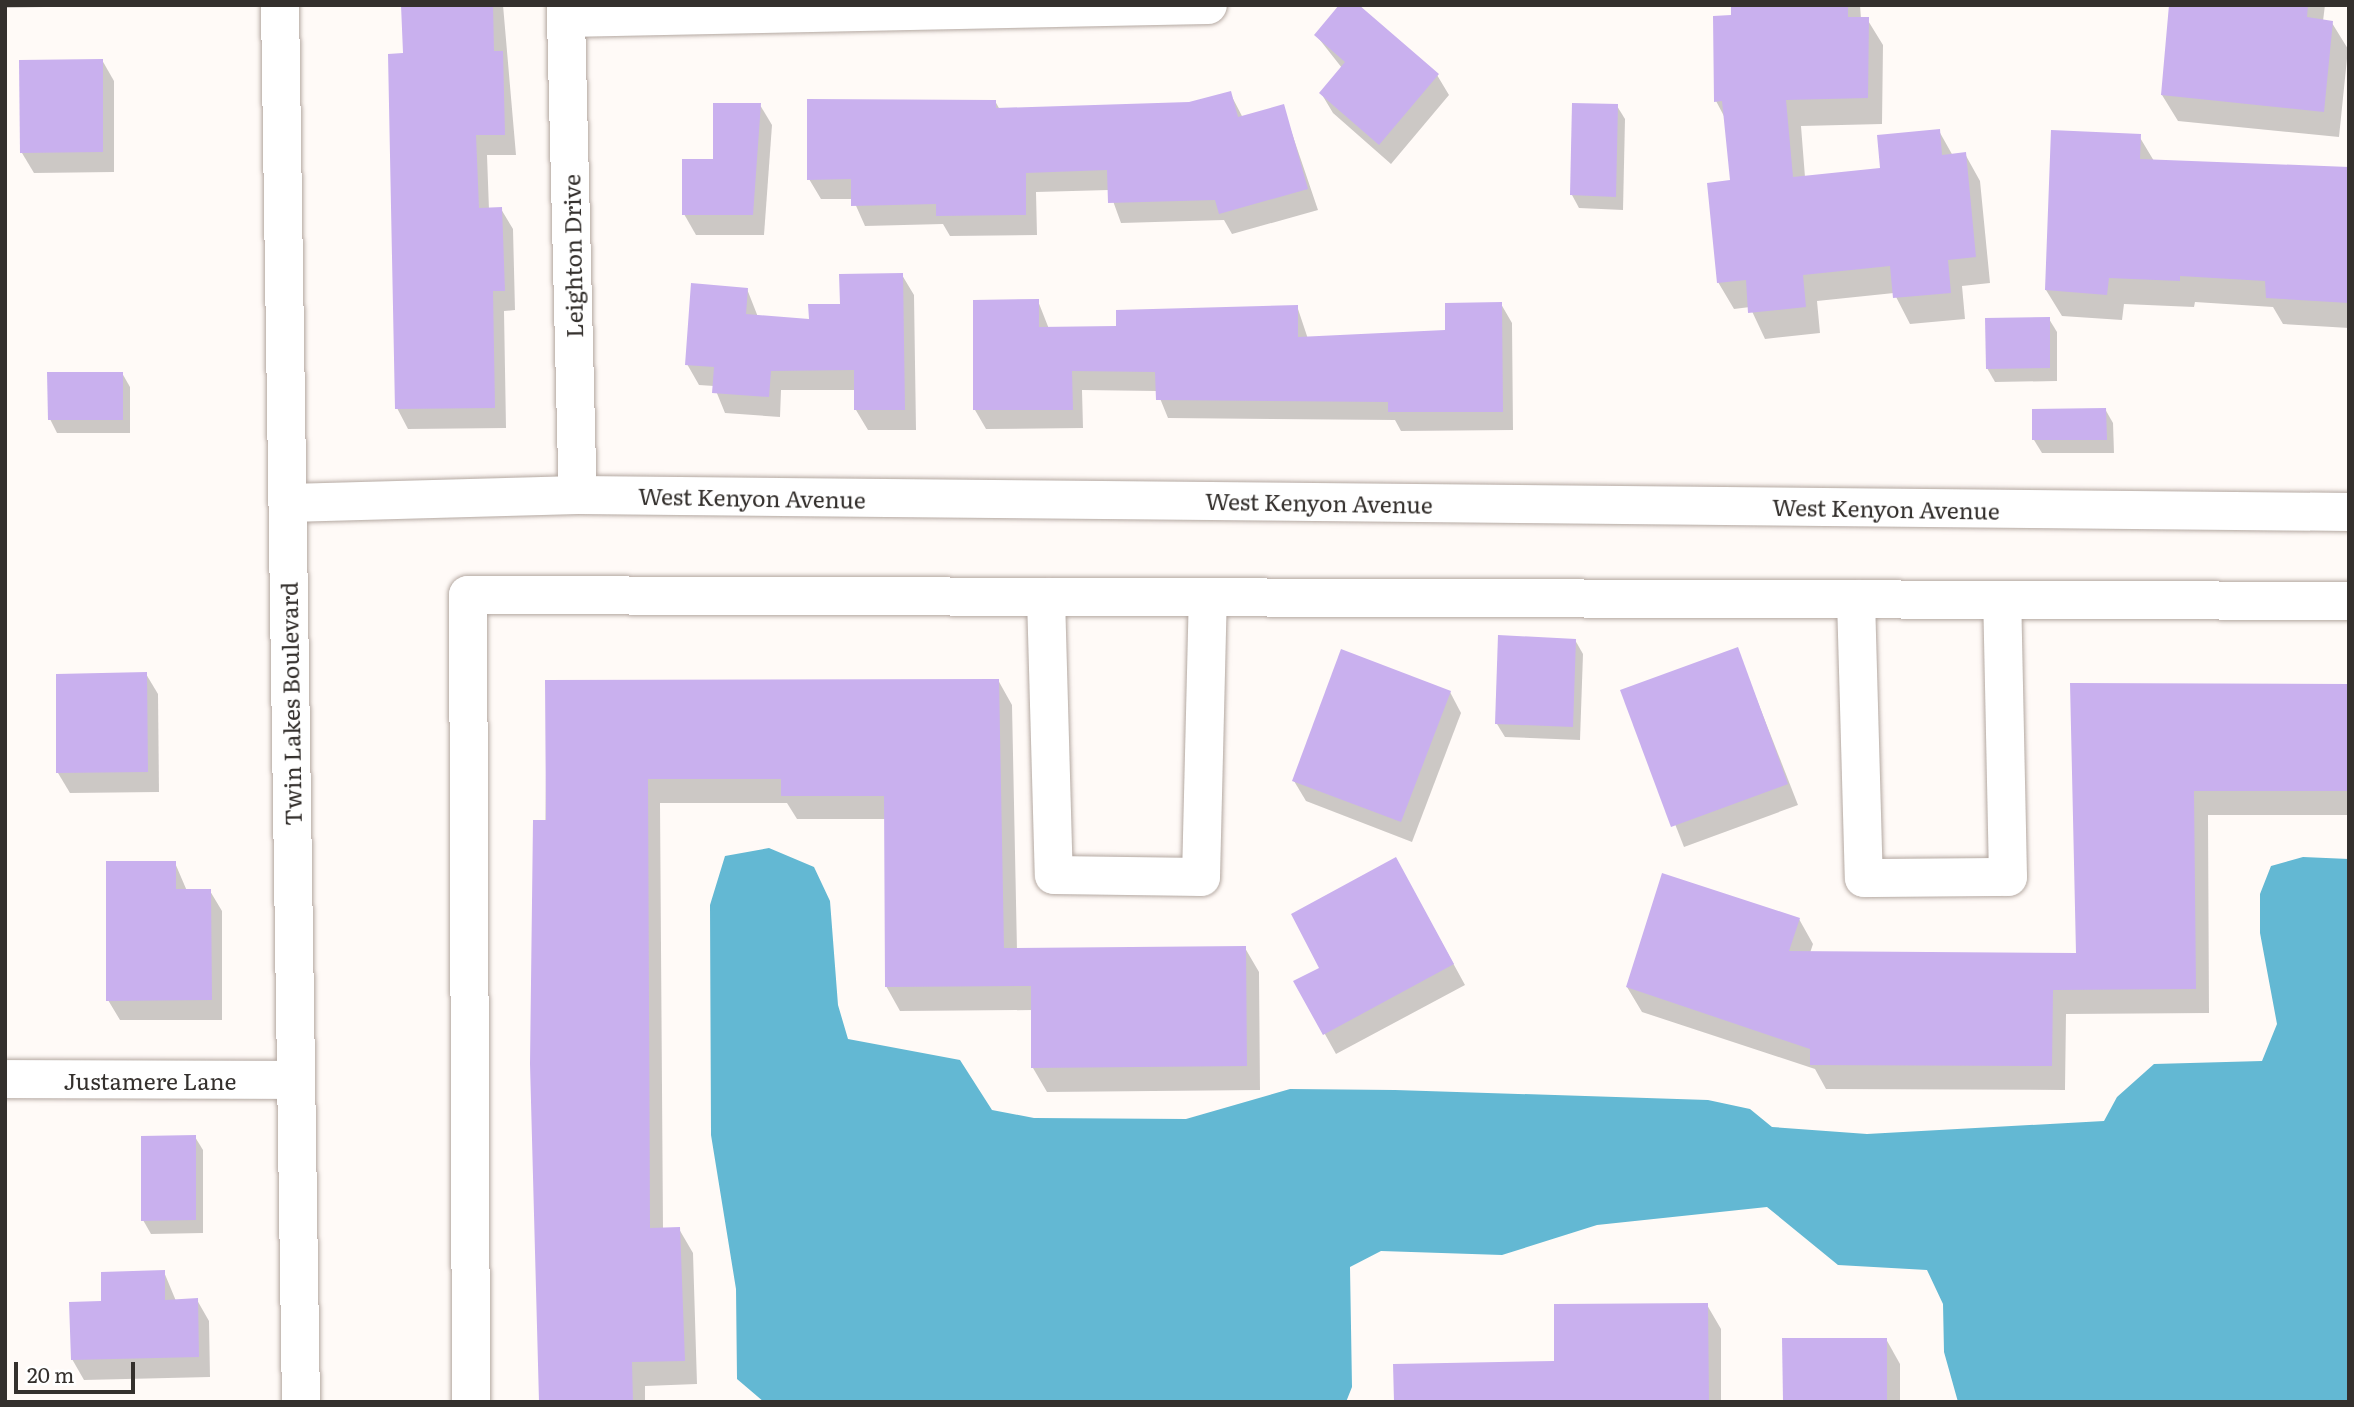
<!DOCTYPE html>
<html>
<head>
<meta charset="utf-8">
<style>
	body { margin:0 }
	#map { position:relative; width:2354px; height:1407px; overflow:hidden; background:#fffaf7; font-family:Literata,serif }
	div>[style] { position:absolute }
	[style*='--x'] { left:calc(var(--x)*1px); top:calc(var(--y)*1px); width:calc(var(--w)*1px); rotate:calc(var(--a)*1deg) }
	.water>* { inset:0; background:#63b8d3 }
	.shadow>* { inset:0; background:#0003 }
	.building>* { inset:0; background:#c9b0ee }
	.roads { filter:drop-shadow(0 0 2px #b4a8a1) drop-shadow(0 0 2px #b4a8a1) }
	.street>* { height:38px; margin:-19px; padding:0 19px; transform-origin:19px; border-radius:19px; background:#fff }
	span { translate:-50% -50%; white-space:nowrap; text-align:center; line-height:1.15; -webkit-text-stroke:6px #fff; paint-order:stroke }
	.street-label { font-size:23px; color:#34302d }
	.frame { position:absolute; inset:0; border:7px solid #34302d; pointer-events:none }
	.scale { position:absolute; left:14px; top:1362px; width:121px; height:32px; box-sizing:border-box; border:4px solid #34302d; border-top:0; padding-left:9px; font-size:21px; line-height:24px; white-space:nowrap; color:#34302d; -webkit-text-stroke:5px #fff; paint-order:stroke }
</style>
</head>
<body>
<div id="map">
	<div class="water">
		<i style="clip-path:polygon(769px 848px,814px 867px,830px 901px,838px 1005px,848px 1039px,960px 1060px,992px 1110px,1034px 1118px,1186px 1119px,1290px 1089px,1395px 1090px,1708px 1100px,1750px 1109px,1772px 1127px,1867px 1134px,2104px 1121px,2117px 1097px,2154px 1064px,2262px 1061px,2277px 1024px,2260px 933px,2260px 894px,2271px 866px,2303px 857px,2349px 859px,2349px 1402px,1958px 1402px,1944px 1352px,1943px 1304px,1927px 1270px,1838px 1265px,1767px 1207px,1597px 1225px,1502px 1255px,1381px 1251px,1350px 1267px,1352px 1387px,1346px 1402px,764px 1402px,737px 1379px,736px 1289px,711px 1135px,710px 905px,725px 856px)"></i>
	</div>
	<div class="shadow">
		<i style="clip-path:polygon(5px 5px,86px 5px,86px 6px,5px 8px)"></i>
		<i style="clip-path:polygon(404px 5px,503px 5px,516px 155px,487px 155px,489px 210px,501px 209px,513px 229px,515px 310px,504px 311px,506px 428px,408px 429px,397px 408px)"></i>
		<i style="clip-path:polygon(1733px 5px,1860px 5px,1861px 19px,1867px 19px,1883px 45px,1882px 124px,1801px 126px,1805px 177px,1882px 170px,1939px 131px,1953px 156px,1965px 154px,1980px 181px,1990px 283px,1962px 286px,1965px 319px,1910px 324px,1894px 293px,1817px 301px,1820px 333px,1765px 339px,1750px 307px,1734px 309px,1718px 282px,1731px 181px,1725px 118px,1716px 101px)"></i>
		<i style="clip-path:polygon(2198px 5px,2325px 5px,2323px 21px,2332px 23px,2348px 49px,2339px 137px,2178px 121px,2162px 95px)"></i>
		<i style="clip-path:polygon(1316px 35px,1437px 75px,1449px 95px,1391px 164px,1333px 113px,1321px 93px,1342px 68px)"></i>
		<i style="clip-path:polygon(102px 60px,114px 81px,114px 172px,34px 173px,22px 153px)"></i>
		<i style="clip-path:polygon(1230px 93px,1243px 118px,1283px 107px,1318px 210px,1232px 234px,1224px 220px,1121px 223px,1109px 190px,1036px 192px,1037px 235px,950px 236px,943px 224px,865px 226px,853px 199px,821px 199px,809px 179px,995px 101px,1000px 110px,1189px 104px)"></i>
		<i style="clip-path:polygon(760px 105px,772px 125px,764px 235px,696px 235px,684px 214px,715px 161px)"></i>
		<i style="clip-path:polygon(1617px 106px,1625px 119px,1623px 210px,1579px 208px,1572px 195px)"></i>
		<i style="clip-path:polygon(2139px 136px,2154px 161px,2349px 168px,2349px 328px,2283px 324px,2273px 307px,2195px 302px,2194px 307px,2124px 304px,2122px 320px,2062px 316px,2046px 290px)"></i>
		<i style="clip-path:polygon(902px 275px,914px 295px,916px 430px,868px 430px,856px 410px,856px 390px,781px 390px,780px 417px,725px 413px,714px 386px,699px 385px,687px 364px,747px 289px,758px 317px,810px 321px)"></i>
		<i style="clip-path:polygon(1038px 301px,1049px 329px,1118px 327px,1297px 306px,1308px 339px,1446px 332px,1501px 304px,1512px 323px,1513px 430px,1401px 431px,1395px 420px,1168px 418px,1157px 391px,1082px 390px,1083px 428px,986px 429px,975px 410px)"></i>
		<i style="clip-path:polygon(2049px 319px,2057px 332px,2057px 381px,1995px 382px,1987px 368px)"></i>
		<i style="clip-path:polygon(122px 373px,130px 387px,130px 433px,57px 433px,50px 419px)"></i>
		<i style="clip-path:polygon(2105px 409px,2113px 423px,2114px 453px,2042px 453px,2034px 440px)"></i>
		<i style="clip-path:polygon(1575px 640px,1583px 654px,1580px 740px,1505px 737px,1497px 724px)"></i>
		<i style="clip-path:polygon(1737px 649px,1798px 805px,1684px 847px,1623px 691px)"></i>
		<i style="clip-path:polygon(146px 674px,158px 694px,159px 792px,70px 793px,58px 773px)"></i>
		<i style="clip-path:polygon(998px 680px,1012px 705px,1017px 950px,1245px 948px,1259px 972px,1260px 1090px,1047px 1092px,1033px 1068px,1033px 1010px,900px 1011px,886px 986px,886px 819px,797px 819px,787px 803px,660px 803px,663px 1230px,679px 1229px,693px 1253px,697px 1384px,645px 1386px,645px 1402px,539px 1402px,547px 682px)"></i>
		<i style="clip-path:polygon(2349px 684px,2349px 815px,2208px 815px,2209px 1013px,2066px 1014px,2065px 1090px,1826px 1089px,1815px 1069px,1642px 1012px,1627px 987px,1799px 919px,1813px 944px,1810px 953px,2077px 954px,2072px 685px)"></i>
		<i style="clip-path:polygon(1450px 692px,1461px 713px,1412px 842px,1306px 801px,1294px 781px)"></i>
		<i style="clip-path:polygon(175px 863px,187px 891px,210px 891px,222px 911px,222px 1020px,120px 1020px,108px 1000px)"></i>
		<i style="clip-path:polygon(1407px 879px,1465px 985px,1336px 1054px,1296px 982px,1321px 969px)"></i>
		<i style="clip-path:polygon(195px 1137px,203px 1150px,203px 1233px,151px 1234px,143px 1220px)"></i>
		<i style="clip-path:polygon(164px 1272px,176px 1301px,197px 1300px,209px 1321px,210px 1377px,84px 1380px,72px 1359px,103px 1303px)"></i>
		<i style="clip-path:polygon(1707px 1305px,1721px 1329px,1721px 1402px,1395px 1402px,1556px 1362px)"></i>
		<i style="clip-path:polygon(1886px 1339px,1900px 1364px,1900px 1402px,1784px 1402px)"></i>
	</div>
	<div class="building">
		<i style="clip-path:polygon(401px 5px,493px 5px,494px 51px,503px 51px,505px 135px,476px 135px,479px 208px,502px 207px,505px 291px,493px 291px,495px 408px,395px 409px,388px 54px,403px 53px)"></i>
		<i style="clip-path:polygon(1339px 5px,1359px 5px,1439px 74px,1379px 145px,1319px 93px,1345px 62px,1314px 35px)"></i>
		<i style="clip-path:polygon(1731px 5px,1848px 5px,1848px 17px,1869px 17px,1868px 98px,1786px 100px,1793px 177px,1880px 168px,1877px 135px,1940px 129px,1942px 155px,1966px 152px,1976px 257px,1948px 260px,1951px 293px,1893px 298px,1890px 266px,1803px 275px,1806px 307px,1748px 313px,1746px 280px,1717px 283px,1707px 183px,1730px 180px,1722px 101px,1714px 102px,1713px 16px,1731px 15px)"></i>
		<i style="clip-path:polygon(2169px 5px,2308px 5px,2307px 17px,2333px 21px,2324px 112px,2161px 95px)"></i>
		<i style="clip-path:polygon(103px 59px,103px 152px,20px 153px,19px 60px)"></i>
		<i style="clip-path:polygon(1231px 91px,1238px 117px,1284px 104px,1308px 189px,1219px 214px,1215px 200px,1108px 203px,1107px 170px,1026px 173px,1026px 215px,936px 216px,936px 204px,851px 206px,851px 179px,807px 180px,807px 99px,996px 100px,996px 108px,1189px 102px)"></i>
		<i style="clip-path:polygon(713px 103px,761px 103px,753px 215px,682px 215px,682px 159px,713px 159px)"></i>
		<i style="clip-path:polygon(1572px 103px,1618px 104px,1616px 197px,1570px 195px)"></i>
		<i style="clip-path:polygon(2051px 130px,2141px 134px,2140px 159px,2349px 167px,2349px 303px,2266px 298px,2265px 281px,2180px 276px,2180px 281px,2109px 278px,2107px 295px,2045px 290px)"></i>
		<i style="clip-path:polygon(903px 273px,905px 410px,854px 410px,854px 370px,771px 371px,769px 397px,712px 393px,714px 367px,685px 365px,691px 283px,748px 288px,746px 314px,809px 319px,808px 304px,840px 304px,839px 274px)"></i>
		<i style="clip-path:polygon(1039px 299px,1039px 327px,1116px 326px,1116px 310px,1298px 305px,1298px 337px,1445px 330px,1445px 303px,1502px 302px,1503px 412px,1388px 412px,1388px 402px,1156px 400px,1155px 372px,1072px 371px,1073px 410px,973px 410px,973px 300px)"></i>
		<i style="clip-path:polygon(2050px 317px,2050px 368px,1986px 369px,1985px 318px)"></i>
		<i style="clip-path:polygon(47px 372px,123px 372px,123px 420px,48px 420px)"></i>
		<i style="clip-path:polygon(2106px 408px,2107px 440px,2032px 440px,2032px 409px)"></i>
		<i style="clip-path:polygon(1498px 635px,1576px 639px,1573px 727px,1495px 724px)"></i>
		<i style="clip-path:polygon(1738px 647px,1788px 784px,1671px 827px,1620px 690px)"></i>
		<i style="clip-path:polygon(1341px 649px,1451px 691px,1401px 822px,1292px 781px)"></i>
		<i style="clip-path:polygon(147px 672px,148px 772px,56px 773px,56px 674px)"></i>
		<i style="clip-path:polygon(999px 679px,1004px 948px,1246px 946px,1247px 1066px,1031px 1068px,1031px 986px,885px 987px,884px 796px,781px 796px,781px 779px,648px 779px,650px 1228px,680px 1227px,685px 1361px,632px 1362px,633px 1402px,539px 1402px,530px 1064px,533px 820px,546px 820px,545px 680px)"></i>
		<i style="clip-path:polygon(2070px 683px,2349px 684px,2349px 791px,2194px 791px,2196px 989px,2053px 990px,2052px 1066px,1810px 1065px,1810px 1049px,1626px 987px,1662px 873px,1800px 918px,1789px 951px,2076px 953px)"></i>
		<i style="clip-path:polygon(1396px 857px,1454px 964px,1323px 1035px,1293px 981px,1319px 968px,1291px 914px)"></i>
		<i style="clip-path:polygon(106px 861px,176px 861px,176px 889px,211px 889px,212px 1000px,106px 1001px)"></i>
		<i style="clip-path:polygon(196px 1135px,196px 1220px,141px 1221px,141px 1136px)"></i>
		<i style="clip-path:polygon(165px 1270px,165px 1300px,198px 1298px,199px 1357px,71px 1360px,69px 1302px,101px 1301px,101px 1272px)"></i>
		<i style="clip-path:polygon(1708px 1303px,1709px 1402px,1394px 1402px,1393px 1364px,1554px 1361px,1554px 1304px)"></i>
		<i style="clip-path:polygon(1782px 1338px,1887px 1338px,1887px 1402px,1783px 1402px)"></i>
	</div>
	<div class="roads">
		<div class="street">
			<i style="--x:280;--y:5;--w:1397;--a:89.14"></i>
			<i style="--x:566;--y:5;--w:13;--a:90"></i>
			<i style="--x:566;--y:18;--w:642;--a:-1.16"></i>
			<i style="--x:566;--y:18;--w:477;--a:88.6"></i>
			<i style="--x:289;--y:503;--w:289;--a:-1.6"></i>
			<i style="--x:578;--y:495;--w:1771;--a:0.55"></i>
			<i style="--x:1046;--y:597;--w:278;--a:88.4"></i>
			<i style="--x:1054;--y:875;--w:147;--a:0.8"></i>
			<i style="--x:1201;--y:877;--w:279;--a:-88.6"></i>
			<i style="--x:1856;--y:599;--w:279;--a:88.4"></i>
			<i style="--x:1864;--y:878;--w:144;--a:-0.4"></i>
			<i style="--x:2008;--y:877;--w:277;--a:-91.2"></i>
			<i style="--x:5;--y:1079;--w:289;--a:0.2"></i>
			<i style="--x:471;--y:1402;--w:807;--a:-90.21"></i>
			<i style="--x:468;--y:595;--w:1881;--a:0.18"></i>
		</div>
	</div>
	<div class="street-label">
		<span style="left:572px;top:256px;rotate:-91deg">Leighton Drive</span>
		<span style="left:752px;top:497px;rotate:1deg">West Kenyon Avenue</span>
		<span style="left:1319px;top:502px;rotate:1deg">West Kenyon Avenue</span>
		<span style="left:1886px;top:508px;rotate:1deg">West Kenyon Avenue</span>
		<span style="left:290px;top:704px;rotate:-91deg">Twin Lakes Boulevard</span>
		<span style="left:150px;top:1080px">Justamere Lane</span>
	</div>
	<div class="frame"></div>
	<div class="scale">20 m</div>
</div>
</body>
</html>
